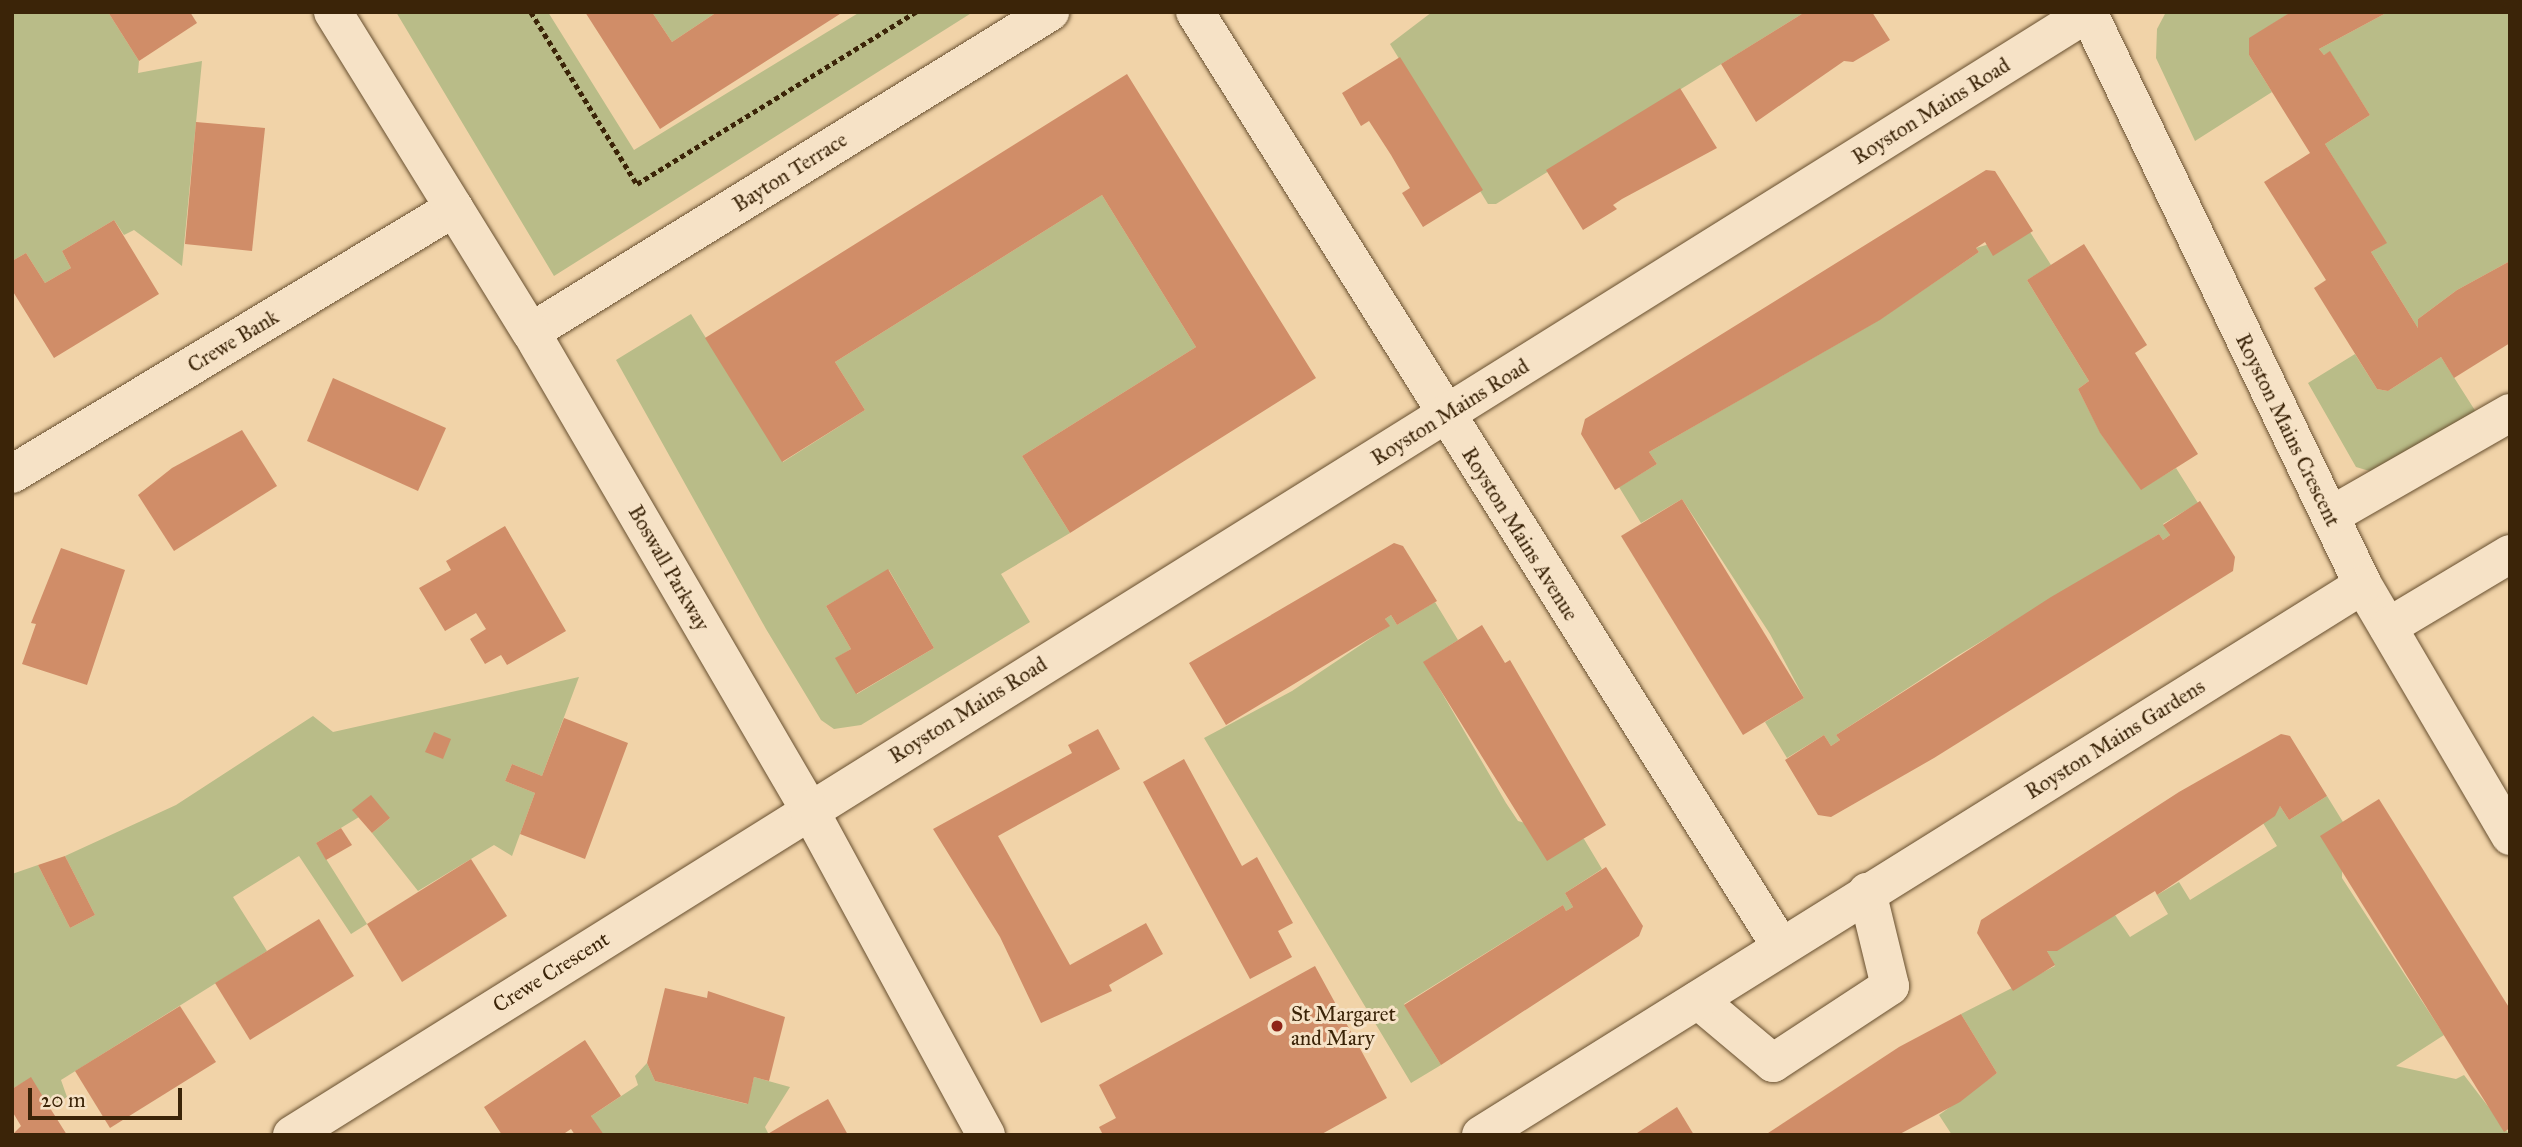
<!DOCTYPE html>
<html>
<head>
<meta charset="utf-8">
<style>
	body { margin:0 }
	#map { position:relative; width:2522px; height:1147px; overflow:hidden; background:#f1d3a8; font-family:"IM FELL Great Primer",serif }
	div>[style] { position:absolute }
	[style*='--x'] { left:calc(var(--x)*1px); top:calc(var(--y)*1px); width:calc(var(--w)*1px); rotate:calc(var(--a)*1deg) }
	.green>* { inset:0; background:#b9bc88 }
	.building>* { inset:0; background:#d08d68 }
	.path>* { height:4.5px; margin-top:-2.25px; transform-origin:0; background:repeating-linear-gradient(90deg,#3b2408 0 5px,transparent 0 8.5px) }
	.roads { filter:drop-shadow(0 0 2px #685030) drop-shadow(0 0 2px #685030) }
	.street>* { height:38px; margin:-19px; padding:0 19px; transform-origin:19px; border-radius:19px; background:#f6e2c6 }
	.secondary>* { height:38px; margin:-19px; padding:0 19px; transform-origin:19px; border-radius:19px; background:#f6e2c6 }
	.dots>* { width:19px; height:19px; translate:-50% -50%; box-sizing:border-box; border:4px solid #f6e2c6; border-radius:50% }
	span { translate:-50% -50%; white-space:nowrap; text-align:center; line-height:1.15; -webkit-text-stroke:6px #f6e2c6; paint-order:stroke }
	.street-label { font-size:21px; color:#3b2408 }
	.poi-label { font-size:21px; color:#3b2408 }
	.left { translate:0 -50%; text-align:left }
	.frame { position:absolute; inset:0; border:14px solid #3b2408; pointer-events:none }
	.scale { position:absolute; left:28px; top:1088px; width:154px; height:32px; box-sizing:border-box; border:4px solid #3b2408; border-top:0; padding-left:9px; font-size:21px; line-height:24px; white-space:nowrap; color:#3b2408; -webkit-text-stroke:5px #f6e2c6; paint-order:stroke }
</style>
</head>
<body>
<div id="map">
	<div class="green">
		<i style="clip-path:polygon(12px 12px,108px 12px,139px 61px,138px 73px,202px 61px,182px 266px,134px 230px,124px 235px,114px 220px,62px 251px,71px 268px,45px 283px,26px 253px,12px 261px)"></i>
		<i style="clip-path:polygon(396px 12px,548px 12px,634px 150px,860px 12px,973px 12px,554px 276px)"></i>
		<i style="clip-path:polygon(652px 12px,717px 12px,672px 42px)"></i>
		<i style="clip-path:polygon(1432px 12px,1805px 12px,1496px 204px,1488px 204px,1390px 44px)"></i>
		<i style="clip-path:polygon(2166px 12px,2291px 12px,2249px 39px,2249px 55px,2272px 92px,2195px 141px,2156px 58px,2157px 29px)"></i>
		<i style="clip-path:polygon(2388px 12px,2510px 12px,2510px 261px,2457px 290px,2418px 319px,2418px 328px,2371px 252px,2386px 243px,2325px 144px,2370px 115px,2330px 52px,2324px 55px,2319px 49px)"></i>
		<i style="clip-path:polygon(evenodd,1102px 195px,1196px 347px,1022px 456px,1070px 533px,1001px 574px,1030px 622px,861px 725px,834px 729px,821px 720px,766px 629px,616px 360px,691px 314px,783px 462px,865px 410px,835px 362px,1102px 195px,889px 570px,934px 648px,857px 694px,836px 658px,851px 649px,826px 606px,889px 570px)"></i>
		<i style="clip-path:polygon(2030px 232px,2051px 265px,2027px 280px,2089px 381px,2078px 389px,2101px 434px,2141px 489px,2176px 468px,2198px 503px,2163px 524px,2170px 535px,2163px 540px,2159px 534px,1957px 656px,1836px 735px,1840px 740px,1831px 746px,1824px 735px,1787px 758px,1765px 722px,1804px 698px,1770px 634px,1682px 499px,1641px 523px,1619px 487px,1657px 464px,1649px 452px,1879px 320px,1979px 252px,1976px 248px)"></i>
		<i style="clip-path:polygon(2355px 354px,2377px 389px,2388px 391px,2441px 357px,2476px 412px,2373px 472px,2356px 467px,2308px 383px)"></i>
		<i style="clip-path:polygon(1435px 602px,1458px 640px,1424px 662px,1506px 803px,1518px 821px,1584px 839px,1602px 869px,1565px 893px,1573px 907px,1566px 911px,1563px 905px,1404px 1004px,1441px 1065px,1411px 1083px,1204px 738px,1292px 691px,1389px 626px,1385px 619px,1391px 615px,1397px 625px)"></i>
		<i style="clip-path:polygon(579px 677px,542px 776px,512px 764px,505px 781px,535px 793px,512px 856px,494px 845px,418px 891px,372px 833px,390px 818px,359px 817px,316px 843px,367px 924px,351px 934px,299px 856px,233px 897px,267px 951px,61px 1080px,67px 1097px,50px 1108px,31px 1078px,12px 1089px,12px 874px,38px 865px,70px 928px,95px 915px,65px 856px,176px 805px,313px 716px,333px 732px)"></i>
		<i style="clip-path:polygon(2327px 796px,2343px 822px,2342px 878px,2444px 1035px,2396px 1066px,2456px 1079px,2464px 1075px,2510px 1135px,1952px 1135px,1939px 1115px,1997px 1073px,1961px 1014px,2055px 966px,2047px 951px,2115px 915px,2130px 937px,2168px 914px,2157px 895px,2179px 882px,2190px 900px,2277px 846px,2263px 823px,2280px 806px,2289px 820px)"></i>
		<i style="clip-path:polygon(647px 1063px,655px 1081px,747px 1104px,754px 1077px,790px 1087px,765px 1127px,769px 1135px,603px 1135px,591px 1116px,638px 1085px,635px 1076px)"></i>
	</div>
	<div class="building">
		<i style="clip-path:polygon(108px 12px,190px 12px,197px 23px,139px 61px)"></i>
		<i style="clip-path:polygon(585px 12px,652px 12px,672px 42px,717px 12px,843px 12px,660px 129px)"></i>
		<i style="clip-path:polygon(1805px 12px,1872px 12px,1890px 40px,1853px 62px,1844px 61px,1756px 122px,1721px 64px)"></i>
		<i style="clip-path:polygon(2291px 12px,2388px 12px,2319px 49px,2324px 55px,2330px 51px,2370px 115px,2325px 144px,2387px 243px,2371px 252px,2418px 328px,2418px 319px,2457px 290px,2510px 261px,2510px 343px,2454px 378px,2441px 357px,2388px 391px,2377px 389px,2314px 288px,2326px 280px,2264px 182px,2310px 153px,2249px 55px,2249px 38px)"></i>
		<i style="clip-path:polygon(1400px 57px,1483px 190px,1423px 227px,1402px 193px,1410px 188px,1391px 155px,1369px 121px,1361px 126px,1342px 93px)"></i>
		<i style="clip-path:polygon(1127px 74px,1316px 378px,1070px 533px,1022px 456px,1196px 347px,1102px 195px,835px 362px,865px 410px,782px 462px,705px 338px)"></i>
		<i style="clip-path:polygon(1680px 88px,1717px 148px,1622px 199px,1613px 205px,1617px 209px,1583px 230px,1546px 170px)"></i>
		<i style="clip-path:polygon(196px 122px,265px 128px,252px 251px,185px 244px)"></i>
		<i style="clip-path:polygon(1986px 170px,1995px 171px,2033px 231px,1993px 256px,1985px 242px,1976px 248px,1979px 252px,1880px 320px,1649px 452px,1657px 464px,1615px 490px,1581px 434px,1585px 419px)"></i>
		<i style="clip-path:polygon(114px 220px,159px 294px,54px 358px,12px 290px,12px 261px,26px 253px,45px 283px,71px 268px,62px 251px)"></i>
		<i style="clip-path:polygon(2084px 244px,2147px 345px,2135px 353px,2198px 454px,2141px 490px,2100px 433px,2078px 389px,2089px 381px,2027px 280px)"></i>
		<i style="clip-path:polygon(333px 378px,446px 428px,418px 491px,307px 441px)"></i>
		<i style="clip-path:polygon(242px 430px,277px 486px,174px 551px,138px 495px,172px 468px)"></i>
		<i style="clip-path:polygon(1682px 499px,1804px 698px,1743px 735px,1621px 536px)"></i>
		<i style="clip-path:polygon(2200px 501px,2235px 557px,2233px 571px,1934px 758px,1831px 817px,1818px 815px,1785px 760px,1824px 735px,1831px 746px,1840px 740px,1836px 735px,2051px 597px,2159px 534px,2163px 540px,2170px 535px,2163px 525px)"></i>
		<i style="clip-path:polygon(505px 526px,566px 631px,507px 665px,501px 655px,485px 664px,470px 639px,486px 629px,476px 613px,445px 631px,419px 588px,451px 570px,446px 561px)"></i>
		<i style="clip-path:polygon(1394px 543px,1403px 546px,1437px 601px,1397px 625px,1391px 615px,1385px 619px,1390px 626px,1226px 725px,1189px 663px)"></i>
		<i style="clip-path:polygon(61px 548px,125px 570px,87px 685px,22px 664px,36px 624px,31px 623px)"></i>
		<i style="clip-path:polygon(888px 569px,934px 648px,856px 694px,835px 658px,851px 649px,826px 606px)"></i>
		<i style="clip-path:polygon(1482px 625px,1505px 663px,1510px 660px,1606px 825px,1547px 861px,1423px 662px)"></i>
		<i style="clip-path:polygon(564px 718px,628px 743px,585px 859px,520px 834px,535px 793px,505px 781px,512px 764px,542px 776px)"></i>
		<i style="clip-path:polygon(1098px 729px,1120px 769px,998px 836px,1070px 965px,1146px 923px,1163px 954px,1109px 985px,1112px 991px,1041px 1023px,1000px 937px,933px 829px,1072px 753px,1068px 745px)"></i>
		<i style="clip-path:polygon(434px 732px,451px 739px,443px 759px,425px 752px)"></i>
		<i style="clip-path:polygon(2281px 734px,2290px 736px,2327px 796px,2289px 820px,2280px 806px,2275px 816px,2157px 895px,2155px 891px,2057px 951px,2047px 951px,2055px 965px,2013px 991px,1977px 933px,1981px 920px,2179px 792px)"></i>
		<i style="clip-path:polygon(1184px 759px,1242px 866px,1257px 857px,1293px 923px,1278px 931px,1292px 957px,1250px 979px,1143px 782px)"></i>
		<i style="clip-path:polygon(371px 795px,390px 818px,372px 833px,352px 810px)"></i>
		<i style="clip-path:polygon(2379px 799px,2510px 1009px,2510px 1128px,2504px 1132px,2320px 836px)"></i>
		<i style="clip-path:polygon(341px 828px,352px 845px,326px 860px,316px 843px)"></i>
		<i style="clip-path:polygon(65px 856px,95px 915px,70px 928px,38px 865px)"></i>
		<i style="clip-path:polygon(471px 859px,507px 916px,402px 982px,367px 924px)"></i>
		<i style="clip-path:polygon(1606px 867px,1643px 926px,1639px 936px,1441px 1065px,1404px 1005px,1563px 905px,1566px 911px,1573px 907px,1565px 893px)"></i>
		<i style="clip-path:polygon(319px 919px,354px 976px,250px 1040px,215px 983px)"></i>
		<i style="clip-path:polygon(1315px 966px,1387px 1098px,1320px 1135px,1103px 1135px,1099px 1127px,1116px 1118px,1099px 1085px)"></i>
		<i style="clip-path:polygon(665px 988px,707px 998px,708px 991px,785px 1017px,769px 1081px,754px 1077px,748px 1104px,655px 1081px,647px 1063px)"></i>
		<i style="clip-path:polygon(180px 1006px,216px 1062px,110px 1128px,75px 1071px)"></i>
		<i style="clip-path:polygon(1961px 1014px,1997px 1073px,1960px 1102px,1898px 1135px,1765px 1135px,1899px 1047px)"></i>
		<i style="clip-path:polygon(585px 1040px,621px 1096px,591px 1116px,604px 1135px,575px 1135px,571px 1129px,562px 1135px,502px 1135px,484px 1107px)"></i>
		<i style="clip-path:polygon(31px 1077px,50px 1108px,67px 1135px,12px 1135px,21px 1126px,12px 1111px,12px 1089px)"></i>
		<i style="clip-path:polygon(828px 1099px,848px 1135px,766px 1135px,798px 1116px)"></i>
		<i style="clip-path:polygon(1677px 1107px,1694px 1135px,1634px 1135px)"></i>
	</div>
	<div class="path">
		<i style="--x:531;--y:12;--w:202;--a:58.4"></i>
		<i style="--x:637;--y:184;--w:328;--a:-31.7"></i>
	</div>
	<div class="roads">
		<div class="street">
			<i style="--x:1195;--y:12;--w:1103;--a:57.92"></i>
			<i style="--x:2088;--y:12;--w:636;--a:64.36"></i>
			<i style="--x:2363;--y:585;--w:291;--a:59.6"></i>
			<i style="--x:531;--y:332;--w:610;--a:-31.66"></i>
			<i style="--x:12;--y:474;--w:516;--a:-31.04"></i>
			<i style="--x:2330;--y:516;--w:207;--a:-29.8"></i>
			<i style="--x:2388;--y:627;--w:142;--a:-30.9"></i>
			<i style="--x:1698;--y:1000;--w:98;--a:40"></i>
			<i style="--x:1773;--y:1063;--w:140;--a:-33.3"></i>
			<i style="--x:1890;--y:986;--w:97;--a:-103.7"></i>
			<i style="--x:292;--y:1135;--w:2119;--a:-32"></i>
			<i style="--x:1481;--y:1135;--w:1039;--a:-31.95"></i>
		</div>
		<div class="secondary">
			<i style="--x:333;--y:12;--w:376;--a:58.3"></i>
			<i style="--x:531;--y:332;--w:552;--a:59.77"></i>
			<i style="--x:809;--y:809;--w:371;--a:61.5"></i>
		</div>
	</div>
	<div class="dots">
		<i style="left:1277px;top:1026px;background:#8f2418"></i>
	</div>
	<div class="street-label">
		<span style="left:1931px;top:111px;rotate:-32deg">Royston Mains Road</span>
		<span style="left:790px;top:172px;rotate:-32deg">Bayton Terrace</span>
		<span style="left:233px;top:341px;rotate:-31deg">Crewe Bank</span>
		<span style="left:1450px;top:412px;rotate:-32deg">Royston Mains Road</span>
		<span style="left:2288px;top:430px;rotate:64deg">Royston Mains Crescent</span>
		<span style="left:1520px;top:534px;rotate:58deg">Royston Mains Avenue</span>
		<span style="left:669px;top:568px;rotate:60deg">Boswall Parkway</span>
		<span style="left:968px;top:710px;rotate:-32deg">Royston Mains Road</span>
		<span style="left:2115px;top:739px;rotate:-32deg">Royston Mains Gardens</span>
		<span style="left:551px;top:972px;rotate:-32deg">Crewe Crescent</span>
	</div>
	<div class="poi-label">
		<span class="left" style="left:1291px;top:1026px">St Margaret<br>and Mary</span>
	</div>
	<div class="frame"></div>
	<div class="scale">20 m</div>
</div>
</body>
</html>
